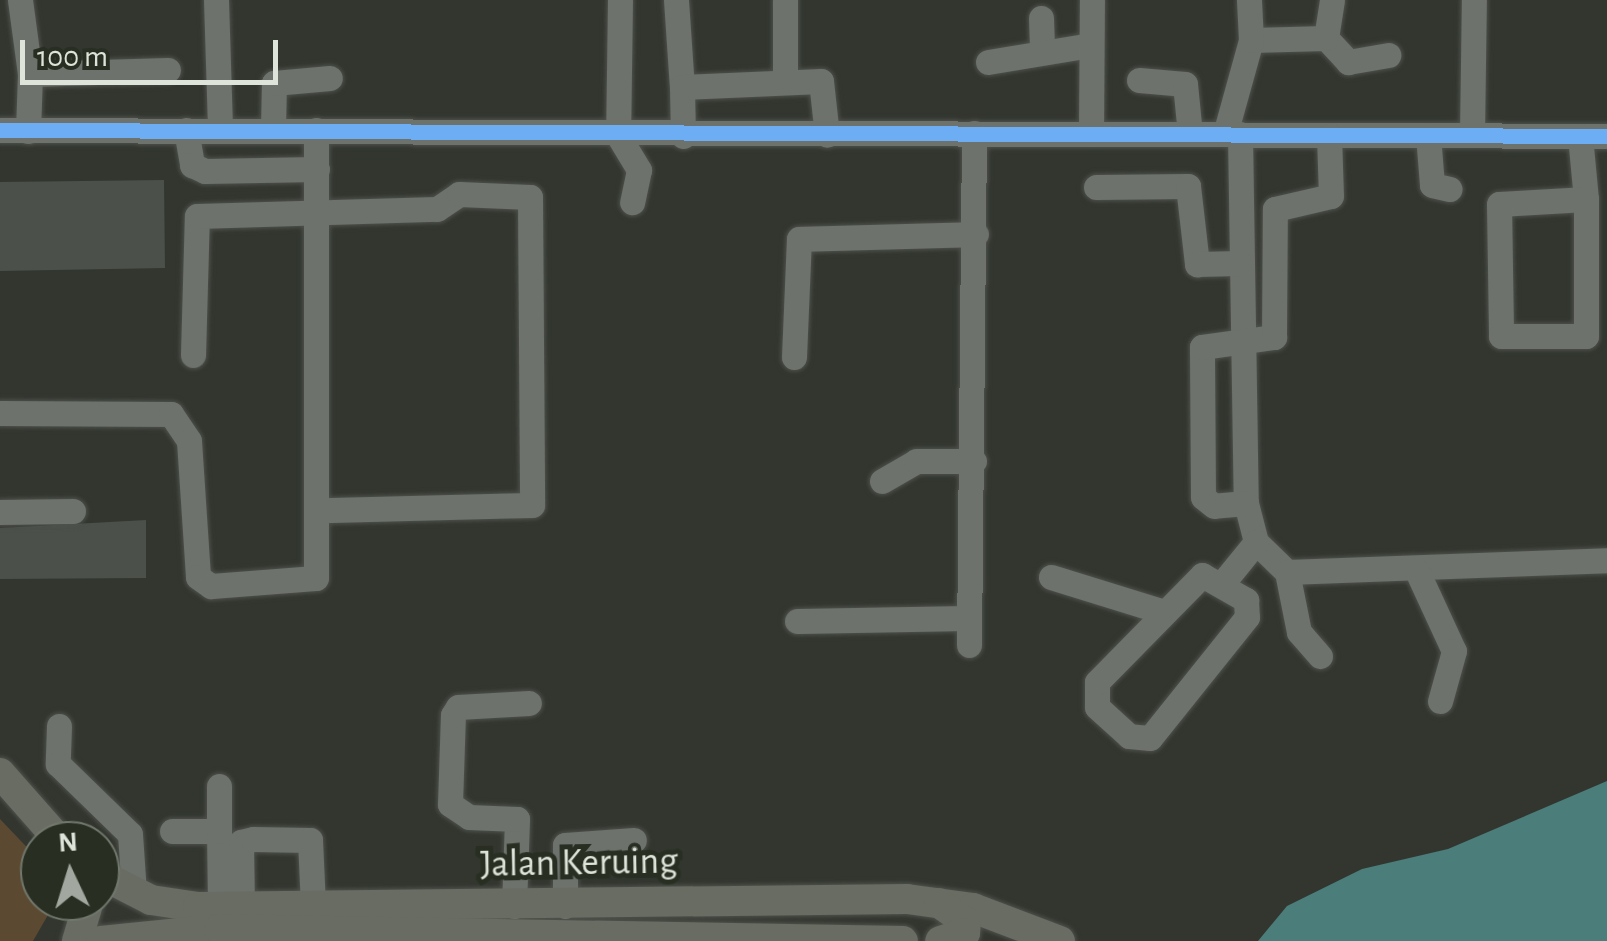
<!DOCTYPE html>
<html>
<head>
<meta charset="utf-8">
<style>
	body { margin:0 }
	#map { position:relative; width:1607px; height:941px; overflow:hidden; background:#32362f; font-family:"Alegreya Sans",sans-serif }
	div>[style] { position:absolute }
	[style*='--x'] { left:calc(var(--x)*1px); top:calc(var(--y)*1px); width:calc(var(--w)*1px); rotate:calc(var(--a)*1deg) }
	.green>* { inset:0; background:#5c4932 }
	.water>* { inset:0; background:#4b7d7a }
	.building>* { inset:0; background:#4b504b }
	.roads { filter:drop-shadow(0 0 2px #4e514b) drop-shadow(0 0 2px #4e514b) }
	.minor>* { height:25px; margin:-12.5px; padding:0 12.5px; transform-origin:12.5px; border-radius:12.5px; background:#6e726c }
	.major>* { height:30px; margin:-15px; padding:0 15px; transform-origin:15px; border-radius:15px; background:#696c62 }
	.cycleway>* { height:15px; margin:-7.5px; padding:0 7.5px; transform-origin:7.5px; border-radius:7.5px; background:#6dadf4 }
	span { translate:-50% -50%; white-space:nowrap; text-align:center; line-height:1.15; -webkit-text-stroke:10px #282f22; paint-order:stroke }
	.street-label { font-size:38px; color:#dfe4db }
	.north { position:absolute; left:20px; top:821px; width:100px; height:100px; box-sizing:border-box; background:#282f22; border:2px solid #71776c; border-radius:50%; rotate:356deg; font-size:28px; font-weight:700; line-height:40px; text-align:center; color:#dfe4db }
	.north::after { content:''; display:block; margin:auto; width:35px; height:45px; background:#a2a79f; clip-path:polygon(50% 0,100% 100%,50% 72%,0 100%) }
	.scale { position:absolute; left:20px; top:40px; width:258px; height:45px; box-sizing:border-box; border:5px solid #dfe4db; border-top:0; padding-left:12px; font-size:30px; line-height:35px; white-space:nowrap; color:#dfe4db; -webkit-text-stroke:8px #282f22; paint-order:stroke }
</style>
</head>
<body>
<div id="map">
	<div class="green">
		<i style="clip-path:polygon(0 819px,40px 861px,40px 901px,56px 901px,33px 941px,0 941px)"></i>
	</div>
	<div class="water">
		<i style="clip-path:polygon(1607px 781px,1607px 941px,1258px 941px,1287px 906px,1362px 869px,1448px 849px)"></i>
	</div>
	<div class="building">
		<i style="clip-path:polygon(164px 180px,165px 268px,0 271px,0 182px)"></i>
		<i style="clip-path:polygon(146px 520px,146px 578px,0 579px,0 528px)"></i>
	</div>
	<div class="roads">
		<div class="minor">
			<i style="--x:20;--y:0;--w:75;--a:82.3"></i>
			<i style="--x:30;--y:74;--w:138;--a:-1.7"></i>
			<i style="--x:216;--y:0;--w:130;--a:88.2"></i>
			<i style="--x:620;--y:0;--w:135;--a:90.8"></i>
			<i style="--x:618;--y:135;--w:41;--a:59"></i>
			<i style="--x:639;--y:170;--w:33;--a:102"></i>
			<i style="--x:676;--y:0;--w:87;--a:86.1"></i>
			<i style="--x:785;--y:0;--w:82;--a:90"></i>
			<i style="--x:1041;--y:18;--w:34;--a:88"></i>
			<i style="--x:1326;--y:38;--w:33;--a:47"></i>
			<i style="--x:1348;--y:62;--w:41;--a:-9.9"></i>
			<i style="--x:1251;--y:40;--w:75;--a:-1.5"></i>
			<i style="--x:1326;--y:38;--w:38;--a:-81"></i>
			<i style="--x:988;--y:62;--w:104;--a:-9.4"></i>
			<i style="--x:1139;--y:80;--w:46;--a:5"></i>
			<i style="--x:1185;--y:84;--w:50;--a:84.3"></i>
			<i style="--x:273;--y:129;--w:46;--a:-88.8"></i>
			<i style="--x:274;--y:83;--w:56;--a:-5.1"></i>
			<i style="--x:0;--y:130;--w:1607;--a:0.21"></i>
			<i style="--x:186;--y:130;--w:36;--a:80"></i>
			<i style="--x:192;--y:165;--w:14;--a:25"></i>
			<i style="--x:205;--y:171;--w:112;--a:-1"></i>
			<i style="--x:28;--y:131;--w:57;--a:-88"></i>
			<i style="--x:1091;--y:134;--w:134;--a:-89.6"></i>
			<i style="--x:1225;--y:134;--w:98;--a:-74.5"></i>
			<i style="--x:1251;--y:40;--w:40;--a:-92.9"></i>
			<i style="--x:1240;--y:134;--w:369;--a:89.1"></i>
			<i style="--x:1246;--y:503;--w:40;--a:75.6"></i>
			<i style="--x:1256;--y:542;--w:43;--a:44.1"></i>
			<i style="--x:1287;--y:572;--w:320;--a:-2.1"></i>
			<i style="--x:1428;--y:135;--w:50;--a:85.4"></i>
			<i style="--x:1432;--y:185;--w:18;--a:13"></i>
			<i style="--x:1472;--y:135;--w:135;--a:-89.2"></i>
			<i style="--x:683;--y:136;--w:49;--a:-91.2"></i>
			<i style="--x:682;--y:87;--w:139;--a:-2.5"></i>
			<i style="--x:821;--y:81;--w:54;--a:83.7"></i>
			<i style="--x:1580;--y:136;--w:63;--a:84.6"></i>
			<i style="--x:1586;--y:199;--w:87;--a:176.7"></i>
			<i style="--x:1499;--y:204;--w:132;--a:89.1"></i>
			<i style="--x:1501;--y:336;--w:85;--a:0"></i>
			<i style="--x:1586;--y:336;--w:137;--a:-90"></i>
			<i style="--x:1096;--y:187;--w:92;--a:-0.6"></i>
			<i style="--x:1188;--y:186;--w:79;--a:83.4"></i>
			<i style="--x:1197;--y:264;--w:42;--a:-1.4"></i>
			<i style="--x:193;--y:355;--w:139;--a:-88.4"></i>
			<i style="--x:197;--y:216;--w:240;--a:-1.7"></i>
			<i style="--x:437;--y:209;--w:27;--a:-34"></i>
			<i style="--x:459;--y:194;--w:71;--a:2.4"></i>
			<i style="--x:530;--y:197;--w:308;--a:89.6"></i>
			<i style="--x:532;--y:505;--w:211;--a:178.6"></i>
			<i style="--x:794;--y:357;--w:118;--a:-87.6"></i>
			<i style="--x:799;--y:239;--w:177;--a:-1.6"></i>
			<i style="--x:0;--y:413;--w:171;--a:0.3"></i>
			<i style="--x:171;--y:414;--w:32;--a:56"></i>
			<i style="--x:189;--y:441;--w:136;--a:86.2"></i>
			<i style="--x:198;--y:577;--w:16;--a:35"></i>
			<i style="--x:211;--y:586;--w:105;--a:-4.4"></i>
			<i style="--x:316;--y:578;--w:448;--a:-90"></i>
			<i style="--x:882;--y:481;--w:39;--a:-30"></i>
			<i style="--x:916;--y:461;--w:58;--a:0"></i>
			<i style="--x:1246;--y:503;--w:32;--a:175"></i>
			<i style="--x:1214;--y:506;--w:14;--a:-141"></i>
			<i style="--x:1203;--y:497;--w:150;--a:-90.4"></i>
			<i style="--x:1202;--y:347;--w:73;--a:-7.9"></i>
			<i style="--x:1274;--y:337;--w:128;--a:-89.6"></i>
			<i style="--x:1275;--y:209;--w:57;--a:-13.1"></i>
			<i style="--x:1331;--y:196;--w:61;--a:-91.9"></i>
			<i style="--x:0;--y:512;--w:73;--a:-0.8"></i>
			<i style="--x:1417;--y:571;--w:88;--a:65.2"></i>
			<i style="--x:1454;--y:651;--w:52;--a:105.6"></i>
			<i style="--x:1287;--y:572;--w:61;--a:78.7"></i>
			<i style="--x:1299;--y:632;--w:32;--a:49"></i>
			<i style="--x:1202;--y:575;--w:51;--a:29.6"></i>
			<i style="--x:1246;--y:600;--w:17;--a:87"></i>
			<i style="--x:1247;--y:617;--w:155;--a:128.7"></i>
			<i style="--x:1150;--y:738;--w:21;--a:-175"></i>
			<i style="--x:1129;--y:736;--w:43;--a:-137.8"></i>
			<i style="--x:1097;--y:707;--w:25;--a:-90"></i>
			<i style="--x:1097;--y:682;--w:150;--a:-45.5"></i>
			<i style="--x:1051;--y:577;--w:115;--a:17.2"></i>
			<i style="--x:1221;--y:585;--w:55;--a:-50.9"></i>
			<i style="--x:797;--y:621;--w:172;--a:-1"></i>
			<i style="--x:969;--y:645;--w:512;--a:-89.44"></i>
			<i style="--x:59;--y:726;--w:38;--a:92"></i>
			<i style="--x:58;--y:764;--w:100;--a:44.2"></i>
			<i style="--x:130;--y:834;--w:59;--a:86.1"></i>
			<i style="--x:172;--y:831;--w:47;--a:0"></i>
			<i style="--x:219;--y:831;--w:76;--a:89.2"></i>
			<i style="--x:219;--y:831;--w:45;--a:-90"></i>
			<i style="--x:514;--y:906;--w:87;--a:-88"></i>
			<i style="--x:517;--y:819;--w:48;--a:-177.6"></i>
			<i style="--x:469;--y:817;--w:23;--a:-146"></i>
			<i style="--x:450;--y:804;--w:89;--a:-88.1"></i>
			<i style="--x:453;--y:715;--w:9;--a:-58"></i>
			<i style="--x:458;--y:707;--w:71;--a:-3.2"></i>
			<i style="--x:565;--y:906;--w:61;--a:-90"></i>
			<i style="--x:565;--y:845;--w:69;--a:-4.1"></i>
			<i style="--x:242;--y:907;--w:65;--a:-90.9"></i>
			<i style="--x:241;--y:842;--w:12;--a:-14"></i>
			<i style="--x:253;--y:839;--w:57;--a:1"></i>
			<i style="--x:310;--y:840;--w:67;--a:87.4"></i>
		</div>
		<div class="major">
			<i style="--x:0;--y:773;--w:91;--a:48.6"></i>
			<i style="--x:100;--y:874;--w:57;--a:27"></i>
			<i style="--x:151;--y:900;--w:48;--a:8.5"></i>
			<i style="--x:198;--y:907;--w:709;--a:-0.65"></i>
			<i style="--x:907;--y:899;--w:67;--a:7.8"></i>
			<i style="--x:973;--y:908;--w:93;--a:20.8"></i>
			<i style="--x:939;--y:903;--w:33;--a:35"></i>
			<i style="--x:966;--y:922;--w:11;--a:95"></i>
			<i style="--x:965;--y:933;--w:26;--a:162"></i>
			<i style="--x:77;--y:941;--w:42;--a:-73.3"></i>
			<i style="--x:101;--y:941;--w:119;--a:-5.8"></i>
			<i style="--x:219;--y:929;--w:684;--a:1.01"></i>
		</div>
	</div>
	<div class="cycleway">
		<i style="--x:0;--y:130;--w:1607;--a:0.21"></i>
	</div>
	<div class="street-label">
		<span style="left:579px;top:864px;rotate:-1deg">Jalan Keruing</span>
	</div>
	<div class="north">N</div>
	<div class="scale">100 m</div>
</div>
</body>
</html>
